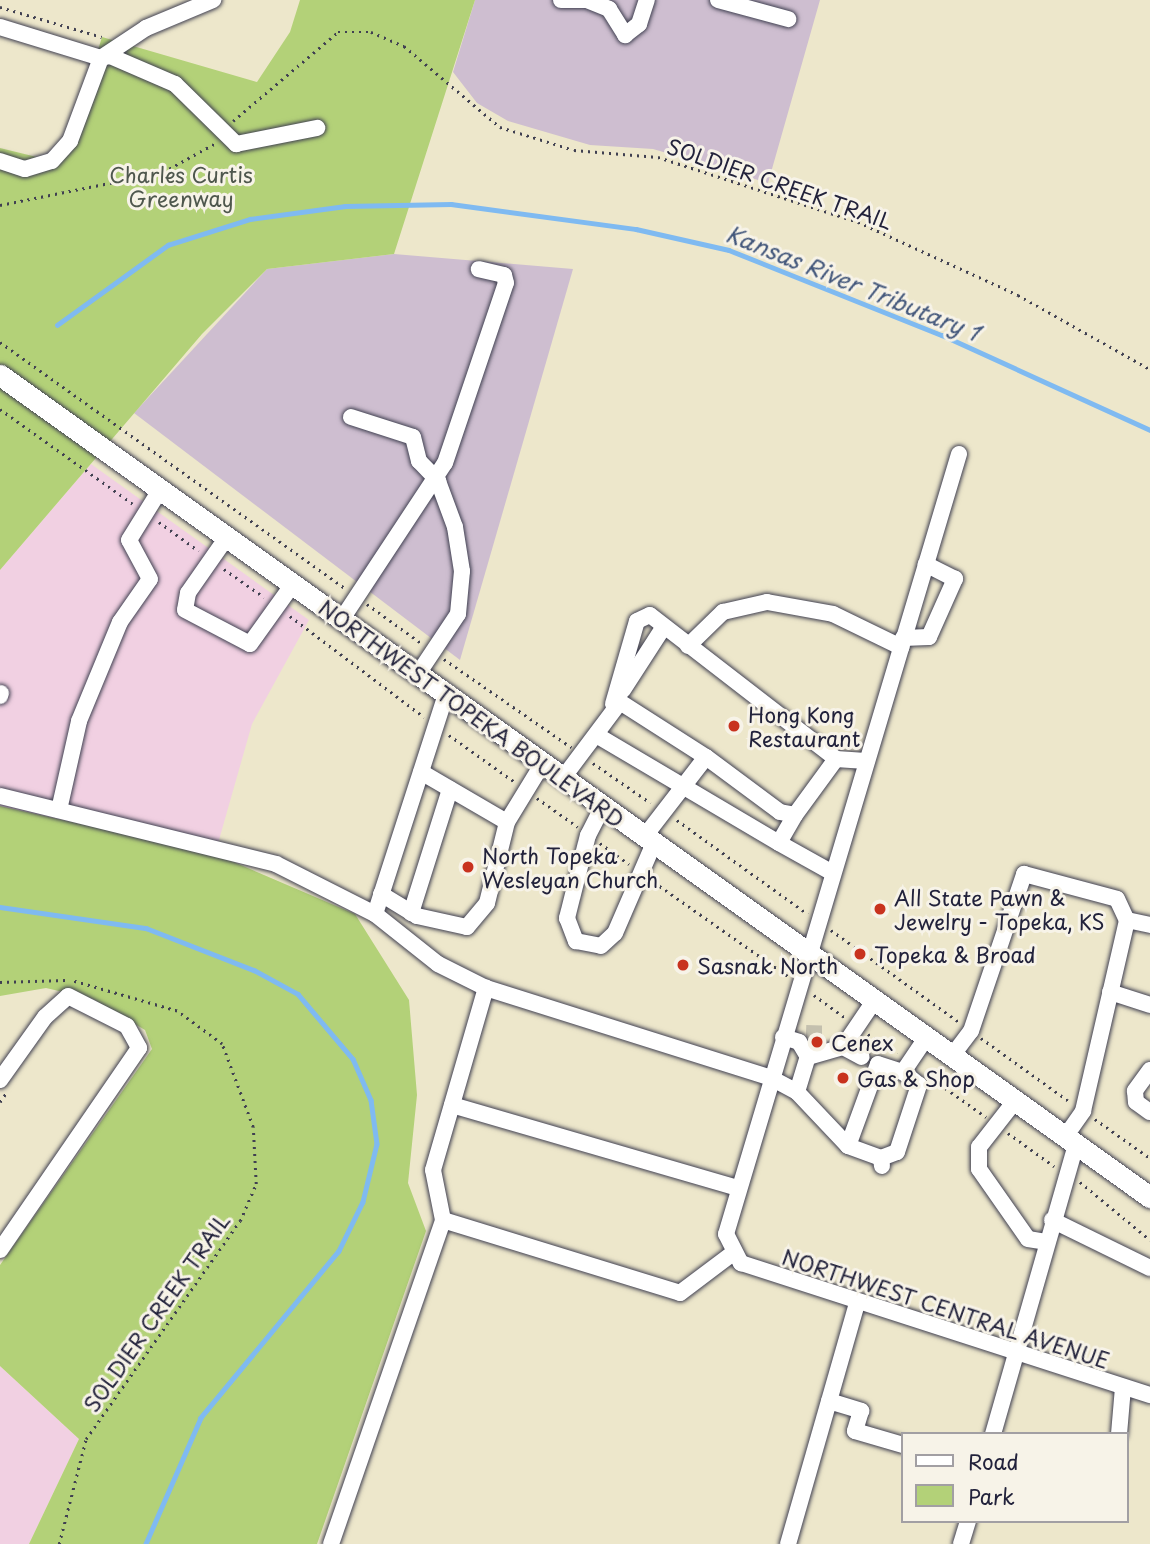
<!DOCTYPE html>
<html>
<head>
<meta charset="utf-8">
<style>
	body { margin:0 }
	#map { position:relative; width:1150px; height:1544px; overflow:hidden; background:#ede7cb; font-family:"Playpen Sans",sans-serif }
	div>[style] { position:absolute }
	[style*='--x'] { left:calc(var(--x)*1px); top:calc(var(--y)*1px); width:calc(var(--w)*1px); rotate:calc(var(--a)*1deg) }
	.built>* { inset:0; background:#f1d0e2 }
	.industrial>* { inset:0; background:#cebed0 }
	.green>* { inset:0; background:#b3d178 }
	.stream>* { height:4.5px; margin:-2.25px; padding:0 2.25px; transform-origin:2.25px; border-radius:2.25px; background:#7fbaf1 }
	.minor-tunnel>* { height:16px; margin-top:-8px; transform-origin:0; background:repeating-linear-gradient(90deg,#c4c0ae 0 16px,transparent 0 24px) }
	.path>* { height:2.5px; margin-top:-1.25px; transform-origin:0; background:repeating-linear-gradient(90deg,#404051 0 2px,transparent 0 7px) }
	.roads { filter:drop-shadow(0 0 2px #404051) drop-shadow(0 0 2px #404051) }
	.minor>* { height:16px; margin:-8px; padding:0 8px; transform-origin:8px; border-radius:8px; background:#fff }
	.major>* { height:21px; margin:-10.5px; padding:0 10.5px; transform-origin:10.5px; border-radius:10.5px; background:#fff }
	.dots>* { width:19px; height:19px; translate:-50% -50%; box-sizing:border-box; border:4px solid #f7f3e8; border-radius:50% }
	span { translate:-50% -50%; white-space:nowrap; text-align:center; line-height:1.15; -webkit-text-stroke:6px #f7f3e8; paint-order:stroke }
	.park-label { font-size:21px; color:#4e574d }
	.street-label { font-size:21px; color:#22223b }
	.poi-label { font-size:21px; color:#22223b }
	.left { translate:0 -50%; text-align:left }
	.water-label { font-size:23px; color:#43577b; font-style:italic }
	.legend { position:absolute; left:901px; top:1432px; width:228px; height:91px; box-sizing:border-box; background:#f7f3e8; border:2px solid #a29fa3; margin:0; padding:9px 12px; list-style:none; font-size:21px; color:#22223b }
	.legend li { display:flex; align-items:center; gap:14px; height:35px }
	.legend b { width:35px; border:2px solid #a29fa3 }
</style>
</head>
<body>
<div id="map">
	<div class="built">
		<i style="clip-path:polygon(91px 464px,309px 620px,252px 724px,215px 854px,0 806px,0 570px)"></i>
		<i style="clip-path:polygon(0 1366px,79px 1439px,29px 1544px,0 1544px)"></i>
	</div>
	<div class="industrial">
		<i style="clip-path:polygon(475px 0,820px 0,768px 183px,653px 149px,590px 145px,508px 121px,477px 103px,453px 72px)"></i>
		<i style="clip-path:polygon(394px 254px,573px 269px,460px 660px,134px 413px,267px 269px)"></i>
	</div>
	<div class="green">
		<i style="clip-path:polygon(300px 0,475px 0,394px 254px,267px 269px,202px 334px,0 570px,0 148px,53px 161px,70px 141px,102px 37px,257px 82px,290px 32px)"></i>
		<i style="clip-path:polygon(0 806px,215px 854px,355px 914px,409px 1000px,417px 1095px,408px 1183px,426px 1231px,317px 1544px,29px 1544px,79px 1439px,0 1366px,0 1265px,152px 1049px,145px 1030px,93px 999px,46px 988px,0 996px)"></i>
	</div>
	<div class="stream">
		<i style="--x:57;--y:325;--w:137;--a:-35.8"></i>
		<i style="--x:168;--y:245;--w:86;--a:-17.6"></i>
		<i style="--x:250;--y:219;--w:96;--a:-7.8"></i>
		<i style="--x:345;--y:206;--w:106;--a:-1.1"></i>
		<i style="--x:451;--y:204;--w:187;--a:7.7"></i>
		<i style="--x:636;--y:229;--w:95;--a:12.7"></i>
		<i style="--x:729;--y:250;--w:229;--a:21.8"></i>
		<i style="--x:942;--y:335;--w:229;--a:24.5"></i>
		<i style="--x:0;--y:907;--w:148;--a:8.2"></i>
		<i style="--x:146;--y:928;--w:116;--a:21.3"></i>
		<i style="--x:254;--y:970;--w:50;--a:28.6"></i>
		<i style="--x:298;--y:994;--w:85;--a:49.8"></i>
		<i style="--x:353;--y:1059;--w:45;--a:66.3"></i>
		<i style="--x:371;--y:1100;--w:44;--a:82.2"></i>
		<i style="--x:377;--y:1144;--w:60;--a:103.6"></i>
		<i style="--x:363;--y:1202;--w:55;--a:116.1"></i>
		<i style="--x:339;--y:1251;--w:217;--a:129.6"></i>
		<i style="--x:201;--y:1418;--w:137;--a:113.6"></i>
	</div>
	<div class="minor-tunnel">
		<i style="--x:806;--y:1033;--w:23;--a:2"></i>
	</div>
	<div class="path">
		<i style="--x:0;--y:7;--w:106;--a:16.4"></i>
		<i style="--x:233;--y:121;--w:138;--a:-40.3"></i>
		<i style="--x:338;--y:32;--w:33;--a:0"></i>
		<i style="--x:371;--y:32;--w:36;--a:23"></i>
		<i style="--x:404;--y:46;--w:126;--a:40.2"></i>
		<i style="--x:500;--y:127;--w:77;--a:17.3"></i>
		<i style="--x:574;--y:150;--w:84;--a:4.8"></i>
		<i style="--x:658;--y:157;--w:210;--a:18"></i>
		<i style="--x:858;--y:222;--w:176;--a:24.5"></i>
		<i style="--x:1018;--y:295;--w:151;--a:29.3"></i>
		<i style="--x:0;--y:205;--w:166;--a:-11.4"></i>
		<i style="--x:163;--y:172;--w:60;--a:-28.7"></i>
		<i style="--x:0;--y:342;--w:424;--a:35.5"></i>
		<i style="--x:0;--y:409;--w:163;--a:35.5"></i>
		<i style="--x:159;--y:522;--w:49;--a:35.9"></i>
		<i style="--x:224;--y:569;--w:49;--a:35"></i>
		<i style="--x:367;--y:604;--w:67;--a:35.8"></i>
		<i style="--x:290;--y:616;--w:168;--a:37"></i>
		<i style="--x:444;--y:659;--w:155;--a:34.7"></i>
		<i style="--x:449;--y:735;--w:81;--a:35.5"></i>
		<i style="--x:593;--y:763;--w:70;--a:34.6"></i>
		<i style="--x:537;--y:798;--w:50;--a:35.3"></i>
		<i style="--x:677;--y:820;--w:161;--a:35.7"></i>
		<i style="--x:600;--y:843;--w:36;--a:36"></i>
		<i style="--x:654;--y:882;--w:165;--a:35.1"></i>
		<i style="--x:831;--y:930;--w:158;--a:35.7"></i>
		<i style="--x:0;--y:982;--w:66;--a:-1.7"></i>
		<i style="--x:814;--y:995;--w:39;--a:36"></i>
		<i style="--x:868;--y:1034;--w:35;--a:35"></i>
		<i style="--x:981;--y:1038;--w:110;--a:35.7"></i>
		<i style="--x:934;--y:1080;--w:64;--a:35.4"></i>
		<i style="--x:0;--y:1102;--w:11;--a:-56"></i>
		<i style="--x:1095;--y:1119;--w:67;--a:35.3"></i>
		<i style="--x:1008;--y:1133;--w:57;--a:35.7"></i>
		<i style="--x:1080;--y:1182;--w:91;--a:39.6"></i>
		<i style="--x:59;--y:1544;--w:108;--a:-75.6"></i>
		<i style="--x:86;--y:1439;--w:267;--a:-54.8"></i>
		<i style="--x:240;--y:1221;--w:40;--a:-66.6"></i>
		<i style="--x:256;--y:1184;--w:57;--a:-93"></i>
		<i style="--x:253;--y:1127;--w:89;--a:-110.5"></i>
		<i style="--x:222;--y:1044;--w:56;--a:-143.7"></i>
		<i style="--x:177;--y:1011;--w:108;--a:-163.9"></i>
	</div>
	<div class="roads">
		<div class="minor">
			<i style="--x:561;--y:0;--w:26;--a:0"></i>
			<i style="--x:587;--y:0;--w:24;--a:22"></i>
			<i style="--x:609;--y:9;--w:31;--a:58"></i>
			<i style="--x:625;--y:35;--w:18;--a:-38"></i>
			<i style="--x:639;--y:24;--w:25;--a:-72"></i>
			<i style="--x:718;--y:0;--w:73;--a:15.2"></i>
			<i style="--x:0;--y:27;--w:106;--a:17.1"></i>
			<i style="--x:101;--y:58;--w:54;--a:-33.7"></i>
			<i style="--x:146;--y:28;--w:73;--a:-22.7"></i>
			<i style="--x:0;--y:161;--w:26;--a:18"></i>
			<i style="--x:25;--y:169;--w:28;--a:-17"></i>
			<i style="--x:52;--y:161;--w:27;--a:-48"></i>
			<i style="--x:70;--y:141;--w:89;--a:-69.5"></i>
			<i style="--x:101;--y:58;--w:9;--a:-13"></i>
			<i style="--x:110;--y:56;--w:71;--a:23.3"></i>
			<i style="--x:175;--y:84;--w:86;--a:44.5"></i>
			<i style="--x:236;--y:144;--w:83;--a:-11.2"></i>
			<i style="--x:351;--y:417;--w:65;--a:17.9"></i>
			<i style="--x:413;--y:437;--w:25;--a:76"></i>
			<i style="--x:419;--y:461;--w:28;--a:46"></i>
			<i style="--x:438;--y:481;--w:49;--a:69.7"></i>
			<i style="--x:455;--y:527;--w:45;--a:81"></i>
			<i style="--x:462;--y:571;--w:43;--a:95.3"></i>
			<i style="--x:458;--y:614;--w:72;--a:123.7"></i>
			<i style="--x:959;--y:454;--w:814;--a:106.63"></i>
			<i style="--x:726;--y:1234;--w:33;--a:63"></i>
			<i style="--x:741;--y:1263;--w:430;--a:17.9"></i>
			<i style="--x:227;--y:537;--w:68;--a:124.9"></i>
			<i style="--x:188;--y:593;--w:17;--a:100"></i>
			<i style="--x:185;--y:610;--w:73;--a:27.6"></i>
			<i style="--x:250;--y:644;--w:74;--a:-54.4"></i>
			<i style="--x:342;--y:619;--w:187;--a:-56.6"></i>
			<i style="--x:445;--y:463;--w:190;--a:-71.3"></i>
			<i style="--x:506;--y:283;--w:8;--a:-104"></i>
			<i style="--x:504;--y:275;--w:26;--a:-167"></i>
			<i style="--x:903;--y:638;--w:26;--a:-2"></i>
			<i style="--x:929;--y:637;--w:64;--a:-65.9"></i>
			<i style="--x:955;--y:579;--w:33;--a:-153"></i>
			<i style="--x:688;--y:646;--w:49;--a:-44.2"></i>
			<i style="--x:723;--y:612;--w:45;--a:-12.8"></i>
			<i style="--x:767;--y:602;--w:67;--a:10.3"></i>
			<i style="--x:833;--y:614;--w:76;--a:25.9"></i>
			<i style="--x:623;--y:690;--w:74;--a:-57.2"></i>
			<i style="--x:0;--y:696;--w:3;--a:-72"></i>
			<i style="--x:613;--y:704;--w:86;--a:-73.9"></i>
			<i style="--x:637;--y:621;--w:14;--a:-25"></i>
			<i style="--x:650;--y:615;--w:235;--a:37.7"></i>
			<i style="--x:598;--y:736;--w:210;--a:30.6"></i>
			<i style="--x:706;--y:757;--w:92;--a:36.6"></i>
			<i style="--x:780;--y:812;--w:15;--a:11"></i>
			<i style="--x:795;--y:815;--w:69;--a:-53.8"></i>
			<i style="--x:836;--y:759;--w:30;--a:4"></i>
			<i style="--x:421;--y:772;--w:99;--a:30.2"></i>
			<i style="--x:507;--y:822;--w:69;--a:-58.6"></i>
			<i style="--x:563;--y:778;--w:95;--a:-53.1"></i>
			<i style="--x:620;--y:702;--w:102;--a:32.6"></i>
			<i style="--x:706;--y:757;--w:100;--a:127.7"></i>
			<i style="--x:0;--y:796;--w:284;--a:13.8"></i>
			<i style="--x:276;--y:864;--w:111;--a:26.8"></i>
			<i style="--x:375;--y:914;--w:80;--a:38.4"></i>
			<i style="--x:438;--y:964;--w:54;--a:26.6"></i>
			<i style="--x:486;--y:988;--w:299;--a:17.5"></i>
			<i style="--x:771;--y:1078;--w:30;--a:28"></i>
			<i style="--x:797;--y:1092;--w:74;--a:46.6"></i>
			<i style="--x:848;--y:1146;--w:35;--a:20"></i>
			<i style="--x:881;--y:1158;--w:8;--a:83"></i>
			<i style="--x:603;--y:806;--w:33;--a:117"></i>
			<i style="--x:588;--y:835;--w:86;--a:104.2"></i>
			<i style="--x:567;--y:918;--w:25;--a:69"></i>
			<i style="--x:576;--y:941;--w:25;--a:11"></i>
			<i style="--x:601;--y:946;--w:19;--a:-43"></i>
			<i style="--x:615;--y:933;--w:98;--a:-66.6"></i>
			<i style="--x:59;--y:810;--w:91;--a:-77.3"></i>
			<i style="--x:79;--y:721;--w:107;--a:-67.5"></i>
			<i style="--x:120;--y:622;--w:52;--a:-55.1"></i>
			<i style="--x:150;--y:579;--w:44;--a:-118.3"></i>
			<i style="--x:129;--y:540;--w:59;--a:-58.2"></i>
			<i style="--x:795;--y:815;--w:32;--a:120"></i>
			<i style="--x:779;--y:843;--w:62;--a:29.1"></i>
			<i style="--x:381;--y:894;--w:42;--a:31.4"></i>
			<i style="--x:417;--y:916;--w:51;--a:12.4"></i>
			<i style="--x:467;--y:927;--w:31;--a:-50"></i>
			<i style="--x:487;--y:903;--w:83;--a:-76.1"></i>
			<i style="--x:411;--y:913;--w:130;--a:-72.5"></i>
			<i style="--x:375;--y:914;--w:231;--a:-72.1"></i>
			<i style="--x:1110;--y:992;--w:42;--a:18"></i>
			<i style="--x:783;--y:1037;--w:17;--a:17"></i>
			<i style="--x:799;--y:1042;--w:17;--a:59"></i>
			<i style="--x:843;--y:1047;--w:21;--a:28"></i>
			<i style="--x:952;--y:1056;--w:31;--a:-53"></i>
			<i style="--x:971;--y:1031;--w:166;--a:-71.3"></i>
			<i style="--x:1024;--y:874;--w:96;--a:15"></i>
			<i style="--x:1117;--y:899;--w:23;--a:65"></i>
			<i style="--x:1150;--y:1070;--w:26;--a:126"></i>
			<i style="--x:1135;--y:1091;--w:11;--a:85"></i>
			<i style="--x:1136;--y:1102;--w:17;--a:36"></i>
			<i style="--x:0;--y:1080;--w:77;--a:-54.5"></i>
			<i style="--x:45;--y:1017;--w:31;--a:-42"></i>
			<i style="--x:68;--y:996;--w:66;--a:27"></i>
			<i style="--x:127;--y:1026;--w:25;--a:61"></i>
			<i style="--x:139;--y:1048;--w:245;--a:124.5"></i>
			<i style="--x:797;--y:1092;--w:37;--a:-73"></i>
			<i style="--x:808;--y:1057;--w:36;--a:-16"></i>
			<i style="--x:843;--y:1047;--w:55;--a:-56"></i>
			<i style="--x:1015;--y:1101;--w:58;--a:128"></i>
			<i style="--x:979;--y:1147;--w:22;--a:90"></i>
			<i style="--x:979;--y:1169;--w:85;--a:55"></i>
			<i style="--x:1028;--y:1239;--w:18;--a:9"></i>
			<i style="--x:452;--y:1105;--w:298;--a:16.2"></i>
			<i style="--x:1065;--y:1137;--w:32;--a:-55"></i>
			<i style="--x:1083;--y:1111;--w:196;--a:-77"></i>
			<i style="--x:1127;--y:920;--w:24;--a:12"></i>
			<i style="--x:848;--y:1146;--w:87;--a:-69.9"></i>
			<i style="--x:878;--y:1064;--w:26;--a:18"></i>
			<i style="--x:881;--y:1158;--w:17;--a:-21"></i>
			<i style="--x:897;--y:1152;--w:71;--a:-71.8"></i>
			<i style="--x:919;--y:1085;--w:21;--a:-141"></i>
			<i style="--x:903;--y:1072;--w:41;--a:-55.9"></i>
			<i style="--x:443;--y:1220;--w:248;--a:17.1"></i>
			<i style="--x:680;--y:1293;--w:65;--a:-36.9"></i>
			<i style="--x:443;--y:1220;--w:51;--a:-101.3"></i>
			<i style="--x:433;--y:1170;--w:190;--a:-73.8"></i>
			<i style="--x:1052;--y:1220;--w:109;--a:26.1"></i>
			<i style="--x:829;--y:1401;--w:34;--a:17"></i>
			<i style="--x:861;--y:1411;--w:21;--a:107"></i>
			<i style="--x:855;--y:1431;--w:50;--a:16.3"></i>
			<i style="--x:993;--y:1434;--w:301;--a:-74"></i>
			<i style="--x:1119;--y:1434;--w:47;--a:-85.1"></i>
			<i style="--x:331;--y:1544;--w:343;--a:-70.9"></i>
			<i style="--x:788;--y:1544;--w:251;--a:-74"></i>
			<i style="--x:961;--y:1544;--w:24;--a:-73"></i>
		</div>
		<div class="major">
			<i style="--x:0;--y:375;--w:1414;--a:35.56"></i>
		</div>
	</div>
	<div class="dots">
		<i style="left:734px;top:726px;background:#c8321e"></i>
		<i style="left:468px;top:867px;background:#c8321e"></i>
		<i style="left:880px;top:909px;background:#c8321e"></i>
		<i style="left:860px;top:954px;background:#c8321e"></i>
		<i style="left:683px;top:965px;background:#c8321e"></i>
		<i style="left:817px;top:1042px;background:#c8321e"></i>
		<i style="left:843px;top:1078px;background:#c8321e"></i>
	</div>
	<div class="park-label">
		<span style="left:181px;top:186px">Charles Curtis<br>Greenway</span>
	</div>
	<div class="street-label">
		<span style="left:780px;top:183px;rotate:19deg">SOLDIER CREEK TRAIL</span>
		<span style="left:472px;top:713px;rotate:36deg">NORTHWEST TOPEKA BOULEVARD</span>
		<span style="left:946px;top:1308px;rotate:18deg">NORTHWEST CENTRAL AVENUE</span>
		<span style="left:156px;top:1312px;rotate:-55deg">SOLDIER CREEK TRAIL</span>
	</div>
	<div class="poi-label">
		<span class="left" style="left:748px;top:726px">Hong Kong<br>Restaurant</span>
		<span class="left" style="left:482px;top:867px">North Topeka<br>Wesleyan Church</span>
		<span class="left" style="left:894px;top:909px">All State Pawn &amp;<br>Jewelry - Topeka, KS</span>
		<span class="left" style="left:874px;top:954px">Topeka &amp; Broad</span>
		<span class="left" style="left:697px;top:965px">Sasnak North</span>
		<span class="left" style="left:831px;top:1042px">Cenex</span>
		<span class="left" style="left:857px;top:1078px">Gas &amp; Shop</span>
	</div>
	<div class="water-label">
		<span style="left:853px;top:283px;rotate:22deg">Kansas River Tributary 1</span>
	</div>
	<ul class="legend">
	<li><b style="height:9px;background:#fff"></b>Road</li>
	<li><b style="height:19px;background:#b3d178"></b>Park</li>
	</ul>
</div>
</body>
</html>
